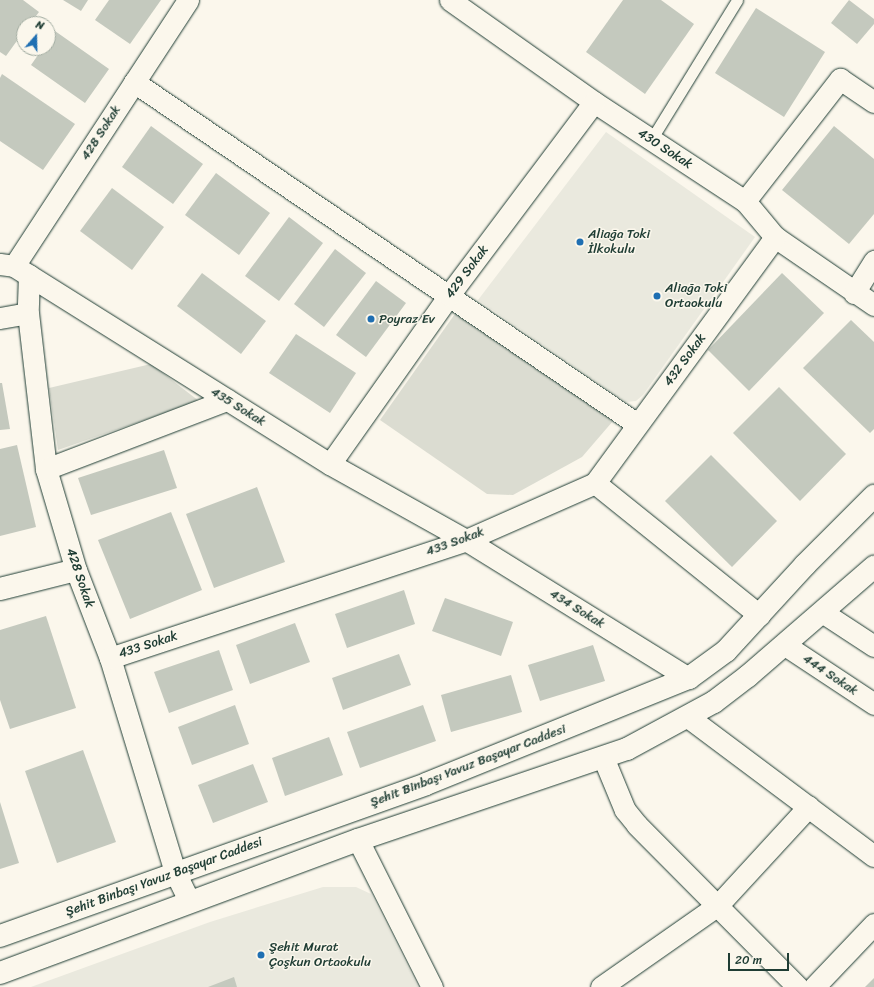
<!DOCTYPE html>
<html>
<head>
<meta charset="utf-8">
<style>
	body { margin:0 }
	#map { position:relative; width:874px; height:987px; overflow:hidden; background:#fbf7ec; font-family:Sriracha,sans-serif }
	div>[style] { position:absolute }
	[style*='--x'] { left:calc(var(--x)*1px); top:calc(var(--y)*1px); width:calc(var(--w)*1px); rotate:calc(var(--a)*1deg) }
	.built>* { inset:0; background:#eae9de }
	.green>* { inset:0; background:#dbdcd1 }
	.building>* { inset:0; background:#c4c9be }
	.roads { filter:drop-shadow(0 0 1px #1f3d34) drop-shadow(0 0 1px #1f3d34) }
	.service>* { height:11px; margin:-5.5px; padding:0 5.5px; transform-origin:5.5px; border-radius:5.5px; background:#fbf7ec }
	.minor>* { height:21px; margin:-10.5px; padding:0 10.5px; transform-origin:10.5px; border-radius:10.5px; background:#fbf7ec }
	.tertiary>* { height:22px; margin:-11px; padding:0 11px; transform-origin:11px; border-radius:11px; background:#fbf7ec }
	.dots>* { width:11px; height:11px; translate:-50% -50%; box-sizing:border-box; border:2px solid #fbf7ec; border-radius:50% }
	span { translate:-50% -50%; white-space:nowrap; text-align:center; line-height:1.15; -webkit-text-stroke:3px #fbf7ec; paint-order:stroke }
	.street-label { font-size:13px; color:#1f3d34 }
	.poi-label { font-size:13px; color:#1f3d34 }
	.left { translate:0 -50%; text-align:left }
	.north { position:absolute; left:16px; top:16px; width:40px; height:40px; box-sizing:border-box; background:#fbf7ec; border:1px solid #a3ada2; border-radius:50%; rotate:20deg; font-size:11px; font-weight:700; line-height:16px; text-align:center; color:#1f3d34 }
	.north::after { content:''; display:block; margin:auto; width:14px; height:18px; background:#1f6fb2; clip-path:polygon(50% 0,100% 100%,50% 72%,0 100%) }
	.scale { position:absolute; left:728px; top:953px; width:61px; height:18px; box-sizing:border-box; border:2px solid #1f3d34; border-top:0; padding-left:5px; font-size:12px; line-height:14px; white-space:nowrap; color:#1f3d34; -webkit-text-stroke:3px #fbf7ec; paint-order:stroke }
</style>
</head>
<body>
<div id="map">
	<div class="built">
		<i style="clip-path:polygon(606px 132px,755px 237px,643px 395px,636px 401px,626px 402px,478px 300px)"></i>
		<i style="clip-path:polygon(323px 887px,356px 887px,371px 894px,418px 987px,31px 987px,210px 922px)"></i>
	</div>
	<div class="green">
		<i style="clip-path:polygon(457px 311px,613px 421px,582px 457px,513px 495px,487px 494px,380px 420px)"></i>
		<i style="clip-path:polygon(151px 364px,199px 401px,58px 450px,49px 388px)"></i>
	</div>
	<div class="building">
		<i style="clip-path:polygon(0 0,23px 0,39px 12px,30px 24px,24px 24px,24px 31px,6px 56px,0 52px)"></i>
		<i style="clip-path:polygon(63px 0,88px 0,81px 11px)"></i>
		<i style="clip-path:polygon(109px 0,161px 0,130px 44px,95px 20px)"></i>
		<i style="clip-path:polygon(623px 0,661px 0,694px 24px,645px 94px,586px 52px)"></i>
		<i style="clip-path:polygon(849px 0,874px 19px,874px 24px,857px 44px,831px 23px)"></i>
		<i style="clip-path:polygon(756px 8px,825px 52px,784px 117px,715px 73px)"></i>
		<i style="clip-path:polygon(55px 31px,109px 69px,85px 103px,31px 65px,43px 48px,48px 48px,48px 42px)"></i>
		<i style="clip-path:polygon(2px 74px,75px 124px,43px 170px,0 141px,0 78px)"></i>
		<i style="clip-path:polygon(151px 126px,203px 164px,173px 204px,122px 167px)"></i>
		<i style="clip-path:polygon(834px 126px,874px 159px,874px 214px,849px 244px,782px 190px)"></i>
		<i style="clip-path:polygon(216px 173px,270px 213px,239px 255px,185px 215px)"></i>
		<i style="clip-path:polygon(112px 188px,164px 227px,132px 270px,80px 231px)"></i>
		<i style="clip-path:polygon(289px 217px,323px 243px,279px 301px,245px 276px)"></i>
		<i style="clip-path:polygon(335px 249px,366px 273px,324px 327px,294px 304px)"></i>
		<i style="clip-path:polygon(202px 273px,266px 321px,241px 354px,177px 306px)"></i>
		<i style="clip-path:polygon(782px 273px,824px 313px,749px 391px,708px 350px)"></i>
		<i style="clip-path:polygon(376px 281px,406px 303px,366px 357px,336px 335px)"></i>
		<i style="clip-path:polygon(851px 320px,874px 342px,874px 429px,870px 433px,803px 368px)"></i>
		<i style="clip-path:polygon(296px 334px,356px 373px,330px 413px,269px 373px)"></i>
		<i style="clip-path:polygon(0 383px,2px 383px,10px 429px,0 430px)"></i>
		<i style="clip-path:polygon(779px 387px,846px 454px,800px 501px,733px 433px)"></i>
		<i style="clip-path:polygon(17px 445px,36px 527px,0 536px,0 449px)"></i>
		<i style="clip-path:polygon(164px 450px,177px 488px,91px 515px,78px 478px)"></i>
		<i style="clip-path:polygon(711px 455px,777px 521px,732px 567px,665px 501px)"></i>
		<i style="clip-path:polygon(257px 487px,285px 562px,214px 588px,186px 514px)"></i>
		<i style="clip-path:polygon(171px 512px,202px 590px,130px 619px,98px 540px)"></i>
		<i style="clip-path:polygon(404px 590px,415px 624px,347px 648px,335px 614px)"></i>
		<i style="clip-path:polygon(445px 598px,513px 622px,501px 656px,432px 631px)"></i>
		<i style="clip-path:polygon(46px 616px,76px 708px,10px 729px,0 700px,0 630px)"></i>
		<i style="clip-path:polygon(295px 623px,310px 662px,250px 684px,236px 645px)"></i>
		<i style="clip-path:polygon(593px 645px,605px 681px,540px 701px,528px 665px)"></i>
		<i style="clip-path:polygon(219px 650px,233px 690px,169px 713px,154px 672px)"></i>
		<i style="clip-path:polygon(399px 654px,411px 685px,343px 710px,332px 678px)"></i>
		<i style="clip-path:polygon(511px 675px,522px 712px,451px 732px,441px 695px)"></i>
		<i style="clip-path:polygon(235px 705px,249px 744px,192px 765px,178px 727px)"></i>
		<i style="clip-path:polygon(423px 705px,436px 741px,360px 768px,347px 732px)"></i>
		<i style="clip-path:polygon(329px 737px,343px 775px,285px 796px,272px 758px)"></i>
		<i style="clip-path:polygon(83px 750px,116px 842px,57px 863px,25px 771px)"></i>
		<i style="clip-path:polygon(253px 764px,268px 802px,213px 823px,198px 785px)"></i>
		<i style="clip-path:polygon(0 802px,19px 863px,0 869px)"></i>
		<i style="clip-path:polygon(234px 977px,237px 987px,208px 987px)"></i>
		<i style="clip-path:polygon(874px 978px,874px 987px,865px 987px)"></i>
	</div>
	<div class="roads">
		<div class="service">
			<i style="--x:651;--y:140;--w:164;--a:-58.4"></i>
		</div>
		<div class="minor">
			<i style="--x:450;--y:0;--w:176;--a:35.3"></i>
			<i style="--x:594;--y:102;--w:181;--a:33.3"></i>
			<i style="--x:745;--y:201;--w:47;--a:50.2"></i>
			<i style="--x:775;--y:237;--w:120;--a:34.5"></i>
			<i style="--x:134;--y:82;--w:608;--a:34.21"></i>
			<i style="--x:745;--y:201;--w:155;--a:-52.1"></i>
			<i style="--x:840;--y:79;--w:41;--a:34.1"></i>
			<i style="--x:0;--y:264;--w:14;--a:8"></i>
			<i style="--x:14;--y:266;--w:373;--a:32.1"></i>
			<i style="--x:330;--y:464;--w:156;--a:29.2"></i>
			<i style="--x:466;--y:540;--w:262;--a:31.8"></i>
			<i style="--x:14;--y:266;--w:318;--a:-56.8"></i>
			<i style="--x:29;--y:275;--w:38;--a:92"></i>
			<i style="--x:28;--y:313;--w:157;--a:83.4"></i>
			<i style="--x:46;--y:469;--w:105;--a:73.5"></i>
			<i style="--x:76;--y:570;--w:94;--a:68.9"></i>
			<i style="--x:110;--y:658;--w:224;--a:73.1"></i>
			<i style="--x:175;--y:872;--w:32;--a:64"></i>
			<i style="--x:854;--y:293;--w:38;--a:-58"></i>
			<i style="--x:0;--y:318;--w:28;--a:-10"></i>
			<i style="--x:330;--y:464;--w:207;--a:-54.8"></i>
			<i style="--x:449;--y:295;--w:241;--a:-53.1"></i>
			<i style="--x:46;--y:469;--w:194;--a:-20.9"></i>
			<i style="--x:595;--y:483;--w:305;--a:-53.8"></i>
			<i style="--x:822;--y:612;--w:62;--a:33.2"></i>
			<i style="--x:785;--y:645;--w:107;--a:33.5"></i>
			<i style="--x:110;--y:658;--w:375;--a:-18.3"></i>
			<i style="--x:466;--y:540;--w:141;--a:-23.8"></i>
			<i style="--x:595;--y:483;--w:211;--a:38.8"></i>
			<i style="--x:688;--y:717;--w:232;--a:36.8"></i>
			<i style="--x:603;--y:757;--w:57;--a:67.5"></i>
			<i style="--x:625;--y:810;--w:19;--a:51"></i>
			<i style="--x:637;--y:825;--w:228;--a:45.2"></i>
			<i style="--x:358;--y:840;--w:165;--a:63.3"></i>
			<i style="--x:601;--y:987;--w:143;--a:-35"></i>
			<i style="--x:718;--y:905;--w:134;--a:-47.4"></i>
			<i style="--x:814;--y:987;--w:87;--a:-46.4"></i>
		</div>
		<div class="tertiary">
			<i style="--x:0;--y:589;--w:78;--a:-14"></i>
			<i style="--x:0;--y:936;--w:452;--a:-19.6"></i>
			<i style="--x:426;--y:784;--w:284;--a:-22"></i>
			<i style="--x:689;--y:678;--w:46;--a:-36.1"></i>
			<i style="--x:726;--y:651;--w:117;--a:-47.4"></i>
			<i style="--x:805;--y:565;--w:98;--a:-45"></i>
			<i style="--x:0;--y:973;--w:382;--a:-20.4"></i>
			<i style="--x:358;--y:840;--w:284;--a:-18.7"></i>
			<i style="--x:627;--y:749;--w:99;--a:-28.4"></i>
			<i style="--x:714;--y:702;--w:43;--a:-37.4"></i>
			<i style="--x:748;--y:676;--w:167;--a:-40.9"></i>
		</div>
	</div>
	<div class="dots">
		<i style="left:580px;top:242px;background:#1f6fb2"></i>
		<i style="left:657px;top:296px;background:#1f6fb2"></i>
		<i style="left:371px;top:319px;background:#1f6fb2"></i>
		<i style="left:261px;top:955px;background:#1f6fb2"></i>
	</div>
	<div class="street-label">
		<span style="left:101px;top:133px;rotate:-57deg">428 Sokak</span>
		<span style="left:665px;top:149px;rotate:33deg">430 Sokak</span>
		<span style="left:467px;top:272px;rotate:-53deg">429 Sokak</span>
		<span style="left:685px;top:360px;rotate:-54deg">432 Sokak</span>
		<span style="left:238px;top:407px;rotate:32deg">435 Sokak</span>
		<span style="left:455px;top:542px;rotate:-20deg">433 Sokak</span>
		<span style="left:80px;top:578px;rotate:71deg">428 Sokak</span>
		<span style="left:577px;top:609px;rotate:32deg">434 Sokak</span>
		<span style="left:148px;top:645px;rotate:-18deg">433 Sokak</span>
		<span style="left:830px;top:675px;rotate:34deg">444 Sokak</span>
		<span style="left:468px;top:766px;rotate:-21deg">Şehit Binbaşı Yavuz Başayar Caddesi</span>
		<span style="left:164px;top:877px;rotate:-20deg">Şehit Binbaşı Yavuz Başayar Caddesi</span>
	</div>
	<div class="poi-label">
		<span class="left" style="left:588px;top:242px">Aliağa Toki<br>İlkokulu</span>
		<span class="left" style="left:665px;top:296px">Aliağa Toki<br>Ortaokulu</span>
		<span class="left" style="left:379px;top:319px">Poyraz Ev</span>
		<span class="left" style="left:269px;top:955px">Şehit Murat<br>Çoşkun Ortaokulu</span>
	</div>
	<div class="north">N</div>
	<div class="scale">20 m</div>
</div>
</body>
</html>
